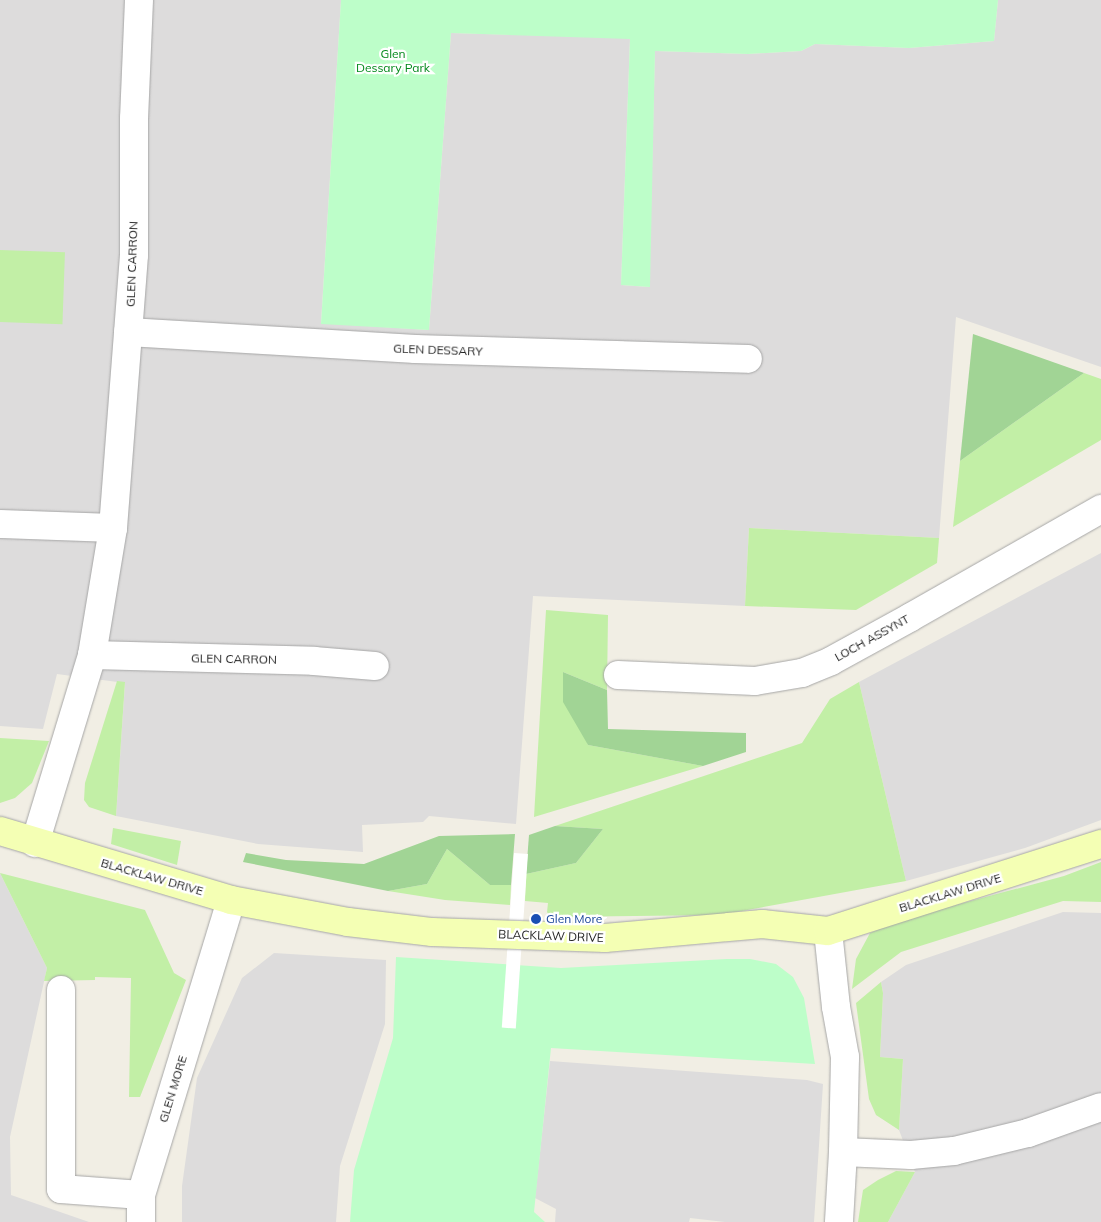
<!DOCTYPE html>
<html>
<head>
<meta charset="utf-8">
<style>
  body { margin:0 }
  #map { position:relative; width:1101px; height:1222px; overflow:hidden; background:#f1eee4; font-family:Mulish,sans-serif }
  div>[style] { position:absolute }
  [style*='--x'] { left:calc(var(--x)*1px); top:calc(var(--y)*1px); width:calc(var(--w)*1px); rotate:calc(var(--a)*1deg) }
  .residential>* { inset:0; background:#dddcdc }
  .grass>* { inset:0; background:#c2efa6; transform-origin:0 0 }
  .forest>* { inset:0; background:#a1d495 }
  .park>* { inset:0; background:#bdfec9 }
  .pier>* { inset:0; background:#fff; transform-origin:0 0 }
  .roads { filter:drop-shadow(0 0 1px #a6a6a6) drop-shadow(0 0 1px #a6a6a6) }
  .street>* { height:28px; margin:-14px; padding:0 14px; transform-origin:14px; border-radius:14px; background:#fff }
  .secondary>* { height:28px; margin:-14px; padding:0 14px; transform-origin:14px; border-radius:14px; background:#f4ffb4 }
  .dots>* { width:14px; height:14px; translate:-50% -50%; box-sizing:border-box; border:2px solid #fff; border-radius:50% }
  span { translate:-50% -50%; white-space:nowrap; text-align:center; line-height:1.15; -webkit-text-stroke:4.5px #fff; paint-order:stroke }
  .park-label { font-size:12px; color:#02881a }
  .street-label { font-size:12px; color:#1f1f1f }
  .transit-label { font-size:12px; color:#164399 }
  .left { translate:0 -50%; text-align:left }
</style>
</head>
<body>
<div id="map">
  <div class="residential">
    <i style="clip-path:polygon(0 0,341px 0,321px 323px,429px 330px,451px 33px,630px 38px,621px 285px,649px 287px,655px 51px,748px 54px,801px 51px,815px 44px,909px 48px,994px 41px,998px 0,1101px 0,1101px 367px,956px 317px,939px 538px,749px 528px,745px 606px,533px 596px,516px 824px,429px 816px,423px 822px,362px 825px,363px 852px,258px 844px,116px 816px,125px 683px,57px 674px,43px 729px,0 726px)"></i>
    <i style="clip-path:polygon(1101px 553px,1101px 820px,1025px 848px,906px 881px,859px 682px)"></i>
    <i style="clip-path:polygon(0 873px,47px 968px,10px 1137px,11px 1195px,89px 1222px,0 1222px)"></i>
    <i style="clip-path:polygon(1063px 912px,1101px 913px,1101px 1222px,888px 1222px,915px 1172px,899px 1130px,903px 1059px,880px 1057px,883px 993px,881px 982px,906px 965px)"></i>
    <i style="clip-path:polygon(274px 953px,386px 960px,385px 1024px,340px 1166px,336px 1222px,182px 1222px,182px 1186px,197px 1078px,242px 978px)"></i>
    <i style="clip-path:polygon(550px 1061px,807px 1080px,823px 1084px,814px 1222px,725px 1222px,690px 1218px,689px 1222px,555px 1222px,556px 1209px,535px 1198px)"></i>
  </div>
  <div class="grass">
    <i style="left:0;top:250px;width:65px;height:72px;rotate:2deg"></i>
    <i style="clip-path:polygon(1084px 373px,1101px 379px,1101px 440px,953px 527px,960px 461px)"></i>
    <i style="clip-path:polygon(749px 528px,939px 538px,937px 563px,856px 610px,745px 606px)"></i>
    <i style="clip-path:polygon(546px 610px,608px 615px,607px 690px,563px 672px,588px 745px,703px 766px,534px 817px)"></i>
    <i style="clip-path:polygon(117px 681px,125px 682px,116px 816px,89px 807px,84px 800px,85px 783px)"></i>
    <i style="clip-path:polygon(859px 682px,906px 881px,720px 915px,550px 917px,547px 912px,548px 903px,525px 901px,526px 874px,576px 863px,603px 829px,555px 826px,802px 743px,830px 699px)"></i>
    <i style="clip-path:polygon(0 738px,49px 741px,32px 783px,15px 798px,0 803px)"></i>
    <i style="clip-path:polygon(113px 828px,181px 841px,177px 865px,111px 844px)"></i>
    <i style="clip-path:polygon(447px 849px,490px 885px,511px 885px,510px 905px,445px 900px,388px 891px,427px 884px)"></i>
    <i style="clip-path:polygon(1101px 862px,1101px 902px,1063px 901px,901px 952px,852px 989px,856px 959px,870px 933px,900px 920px,1064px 876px)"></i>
    <i style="clip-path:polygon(0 873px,145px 910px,174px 973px,186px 980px,140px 1097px,129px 1097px,131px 978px,95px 977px,95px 980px,44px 981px,47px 968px)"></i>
    <i style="clip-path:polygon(881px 982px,883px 993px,880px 1057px,903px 1059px,899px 1130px,876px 1115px,869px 1099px,856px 1003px)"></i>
    <i style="clip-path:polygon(896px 1171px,915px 1172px,888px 1222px,858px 1222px,863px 1190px,878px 1180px)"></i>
  </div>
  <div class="forest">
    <i style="clip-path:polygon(973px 334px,1084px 373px,960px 461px)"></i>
    <i style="clip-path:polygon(563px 672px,607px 690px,608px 729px,746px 733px,746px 752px,703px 766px,588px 745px,563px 702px)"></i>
    <i style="clip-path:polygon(555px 826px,603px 829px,576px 863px,526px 874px,529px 835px)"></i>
    <i style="clip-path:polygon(515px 834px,511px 885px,490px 885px,447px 849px,427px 884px,388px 891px,243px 862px,246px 853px,286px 860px,364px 864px,439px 836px)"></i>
  </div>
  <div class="park">
    <i style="clip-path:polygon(341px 0,998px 0,994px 41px,909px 48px,815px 44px,801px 51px,748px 54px,655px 51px,650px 287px,621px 285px,630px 39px,451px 33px,429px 330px,321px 324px)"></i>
    <i style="clip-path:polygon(396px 957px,561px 968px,727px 959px,750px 959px,776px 964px,793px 977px,804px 998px,815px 1064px,551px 1048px,534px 1212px,545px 1222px,350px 1222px,354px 1170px,393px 1038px)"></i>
  </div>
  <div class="pier">
    <i style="left:514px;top:853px;width:14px;height:175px;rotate:4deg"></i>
  </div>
  <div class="roads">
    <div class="street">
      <i style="--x:128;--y:332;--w:288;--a:3.4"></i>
      <i style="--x:415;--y:349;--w:333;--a:1.7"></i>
      <i style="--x:0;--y:524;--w:113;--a:2"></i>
      <i style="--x:92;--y:655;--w:222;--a:1.5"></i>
      <i style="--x:314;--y:661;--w:61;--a:4.7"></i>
      <i style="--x:618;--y:675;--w:137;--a:2.5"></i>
      <i style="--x:755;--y:681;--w:48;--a:-9.7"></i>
      <i style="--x:802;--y:673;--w:31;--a:-22"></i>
      <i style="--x:831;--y:661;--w:91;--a:-28.8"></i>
      <i style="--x:911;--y:617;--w:219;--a:-29.6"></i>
      <i style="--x:35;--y:843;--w:196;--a:-73.1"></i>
      <i style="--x:92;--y:655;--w:129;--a:-80.6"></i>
      <i style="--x:113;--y:528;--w:274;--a:-85.6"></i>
      <i style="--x:134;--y:255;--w:136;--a:-90"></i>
      <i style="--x:134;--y:119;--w:119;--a:-87.6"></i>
      <i style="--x:828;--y:931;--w:76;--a:84"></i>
      <i style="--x:836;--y:1007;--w:51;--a:79.8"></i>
      <i style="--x:845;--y:1057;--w:95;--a:91.2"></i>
      <i style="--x:843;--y:1152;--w:70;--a:93.3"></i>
      <i style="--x:61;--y:990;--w:199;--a:90"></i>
      <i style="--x:61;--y:1189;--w:80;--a:4.3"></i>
      <i style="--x:843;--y:1152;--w:68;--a:2.5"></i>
      <i style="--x:911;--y:1155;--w:43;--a:-5.3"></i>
      <i style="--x:954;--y:1151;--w:76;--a:-13.7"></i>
      <i style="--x:1028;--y:1133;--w:77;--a:-19.6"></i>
      <i style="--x:141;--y:1222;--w:27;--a:-90"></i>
      <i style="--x:141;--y:1195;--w:308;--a:-73"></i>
    </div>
    <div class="secondary">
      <i style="--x:0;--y:831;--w:241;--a:16.6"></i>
      <i style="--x:231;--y:900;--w:119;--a:10.6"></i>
      <i style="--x:348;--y:922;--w:85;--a:6.8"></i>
      <i style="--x:432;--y:932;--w:173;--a:2"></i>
      <i style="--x:605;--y:938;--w:158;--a:-5.1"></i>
      <i style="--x:762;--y:924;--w:66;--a:6.1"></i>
      <i style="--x:828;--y:931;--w:287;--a:-17.7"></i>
    </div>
  </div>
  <div class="dots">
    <i style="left:536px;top:919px;background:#1a4fb4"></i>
  </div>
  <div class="park-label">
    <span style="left:393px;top:61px">Glen<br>Dessary Park</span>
  </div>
  <div class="street-label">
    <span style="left:132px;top:264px;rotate:-88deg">GLEN CARRON</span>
    <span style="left:438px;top:350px;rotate:2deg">GLEN DESSARY</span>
    <span style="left:872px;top:638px;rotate:-29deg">LOCH ASSYNT</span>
    <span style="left:234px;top:659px;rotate:1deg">GLEN CARRON</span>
    <span style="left:152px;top:877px;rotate:16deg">BLACKLAW DRIVE</span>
    <span style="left:950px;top:893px;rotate:-17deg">BLACKLAW DRIVE</span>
    <span style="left:551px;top:936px;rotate:2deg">BLACKLAW DRIVE</span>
    <span style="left:173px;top:1089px;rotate:-73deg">GLEN MORE</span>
  </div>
  <div class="transit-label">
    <span class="left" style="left:546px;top:919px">Glen More</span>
  </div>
</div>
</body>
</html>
